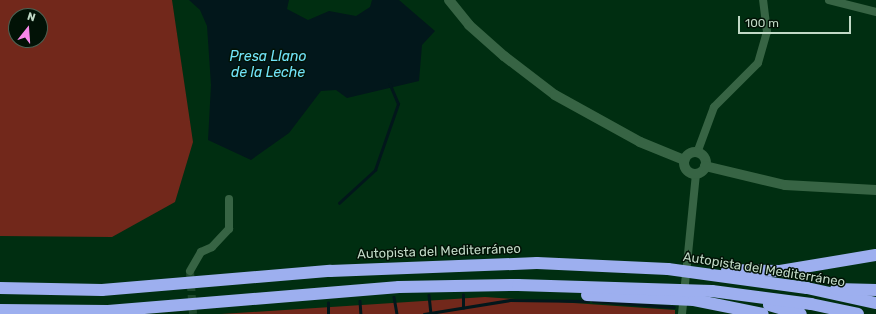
<!DOCTYPE html>
<html>
<head>
<meta charset="utf-8">
<style>
  body { margin:0 }
  #map { position:relative; width:876px; height:314px; overflow:hidden; background:#002e11; font-family:Rubik,sans-serif }
  div>[style] { position:absolute }
  [style*='--x'] { left:calc(var(--x)*1px); top:calc(var(--y)*1px); width:calc(var(--w)*1px); rotate:calc(var(--a)*1deg) }
  .green>* { inset:0; background:#72281b }
  .water>* { inset:0; background:#02171b }
  .stream>* { height:2.5px; margin:-1.25px; padding:0 1.25px; transform-origin:1.25px; border-radius:1.25px; background:#02171b }
  .street-tunnel>* { height:8px; margin-top:-4px; transform-origin:0; background:repeating-linear-gradient(90deg,#1d482c 0 8px,transparent 0 12px) }
  .street>* { height:8px; margin:-4px; padding:0 4px; transform-origin:4px; border-radius:4px; background:#376444 }
  .secondary>* { height:10px; margin:-5px; padding:0 5px; transform-origin:5px; border-radius:5px; background:#376444 }
  .secondary>.ring { margin:-5px; padding:0; box-sizing:content-box; background:none; border:10px solid #376444; border-radius:50% }
  .highway>* { height:12px; margin:-6px; padding:0 6px; transform-origin:6px; border-radius:6px; background:#9dafef }
  span { translate:-50% -50%; white-space:nowrap; text-align:center; line-height:1.15; -webkit-text-stroke:3px #021206; paint-order:stroke }
  .street-label { font-size:13px; color:#c1d9c6 }
  .water-label { font-size:14px; color:#72e4f9; font-style:italic }
  .north { position:absolute; left:8px; top:8px; width:40px; height:40px; box-sizing:border-box; background:#021206; border:1px solid #4e6253; border-radius:50%; rotate:17deg; font-size:11px; font-weight:700; line-height:16px; text-align:center; color:#c1d9c6 }
  .north::after { content:''; display:block; margin:auto; width:14px; height:18px; background:#f888ea; clip-path:polygon(50% 0,100% 100%,50% 72%,0 100%) }
  .scale { position:absolute; left:738px; top:16px; width:113px; height:18px; box-sizing:border-box; border:2px solid #c1d9c6; border-top:0; padding-left:5px; font-size:12px; line-height:14px; white-space:nowrap; color:#c1d9c6; -webkit-text-stroke:3px #021206; paint-order:stroke }
</style>
</head>
<body>
<div id="map">
  <div class="green">
    <i style="clip-path:polygon(evenodd,0 0,172px 0,193px 142px,175px 202px,112px 237px,0 236px,0 0,16px 16px,40px 16px,40px 40px,16px 40px,16px 16px)"></i>
    <i style="clip-path:polygon(485px 297px,675px 310px,675px 314px,221px 314px)"></i>
  </div>
  <div class="water">
    <i style="clip-path:polygon(189px 0,289px 0,287px 9px,308px 20px,329px 11px,356px 16px,370px 7px,372px 0,399px 0,435px 31px,422px 45px,419px 81px,347px 98px,336px 90px,321px 91px,289px 133px,251px 160px,208px 140px,211px 85px,207px 26px,200px 10px)"></i>
  </div>
  <div class="stream">
    <i style="--x:339;--y:203;--w:49;--a:-42.5"></i>
    <i style="--x:375;--y:170;--w:70;--a:-70.8"></i>
    <i style="--x:398;--y:104;--w:21;--a:-113"></i>
    <i style="--x:429;--y:295;--w:18;--a:84"></i>
    <i style="--x:394;--y:297;--w:17;--a:80"></i>
    <i style="--x:360;--y:301;--w:13;--a:86"></i>
    <i style="--x:593;--y:301;--w:81;--a:4.2"></i>
    <i style="--x:463;--y:308;--w:13;--a:-90"></i>
    <i style="--x:328;--y:314;--w:11;--a:-90"></i>
    <i style="--x:424;--y:314;--w:87;--a:-9.2"></i>
    <i style="--x:510;--y:300;--w:78;--a:0.7"></i>
  </div>
  <div class="street-tunnel">
    <i style="--x:190;--y:271;--w:43;--a:86"></i>
  </div>
  <div class="street">
    <i style="--x:829;--y:0;--w:49;--a:14.3"></i>
    <i style="--x:697;--y:153;--w:49;--a:-69.7"></i>
    <i style="--x:714;--y:107;--w:62;--a:-45"></i>
    <i style="--x:758;--y:63;--w:32;--a:-74"></i>
    <i style="--x:767;--y:32;--w:32;--a:-97"></i>
    <i style="--x:190;--y:271;--w:22;--a:-60"></i>
    <i style="--x:201;--y:252;--w:12;--a:-24"></i>
    <i style="--x:212;--y:247;--w:25;--a:-47"></i>
    <i style="--x:229;--y:229;--w:30;--a:-90"></i>
    <i style="--x:682;--y:314;--w:141;--a:-84.3"></i>
  </div>
  <div class="secondary">
    <i style="--x:449;--y:0;--w:32;--a:51"></i>
    <i style="--x:469;--y:25;--w:47;--a:41.5"></i>
    <i style="--x:504;--y:56;--w:64;--a:37.4"></i>
    <i style="--x:555;--y:95;--w:97;--a:28.9"></i>
    <i style="--x:640;--y:142;--w:48;--a:22.2"></i>
    <i class="ring" style="left:684px;top:152px;width:12px;height:12px"></i>
    <i style="--x:705;--y:166;--w:82;--a:13.4"></i>
    <i style="--x:785;--y:185;--w:91;--a:3.1"></i>
  </div>
  <div class="highway">
    <i style="--x:727;--y:270;--w:53;--a:1.1"></i>
    <i style="--x:780;--y:271;--w:97;--a:-9.5"></i>
    <i style="--x:0;--y:288;--w:102;--a:1.1"></i>
    <i style="--x:102;--y:290;--w:229;--a:-4.8"></i>
    <i style="--x:330;--y:271;--w:207;--a:-2.2"></i>
    <i style="--x:537;--y:263;--w:131;--a:2.6"></i>
    <i style="--x:668;--y:269;--w:140;--a:7.8"></i>
    <i style="--x:807;--y:288;--w:71;--a:12.3"></i>
    <i style="--x:836;--y:289;--w:40;--a:1.4"></i>
    <i style="--x:587;--y:295;--w:107;--a:2.7"></i>
    <i style="--x:694;--y:300;--w:70;--a:11.5"></i>
    <i style="--x:769;--y:305;--w:33;--a:16"></i>
    <i style="--x:0;--y:310;--w:108;--a:0.5"></i>
    <i style="--x:108;--y:311;--w:292;--a:-4.7"></i>
    <i style="--x:399;--y:287;--w:119;--a:-1"></i>
    <i style="--x:518;--y:285;--w:194;--a:1.8"></i>
    <i style="--x:712;--y:291;--w:100;--a:7.5"></i>
    <i style="--x:811;--y:304;--w:48;--a:12"></i>
  </div>
  <div class="street-label">
    <span style="left:439px;top:252px;rotate:-2deg">Autopista del Mediterráneo</span>
    <span style="left:764px;top:270px;rotate:9deg">Autopista del Mediterráneo</span>
  </div>
  <div class="water-label">
    <span style="left:268px;top:65px">Presa Llano<br>de la Leche</span>
  </div>
  <div class="north">N</div>
  <div class="scale">100 m</div>
</div>
</body>
</html>
